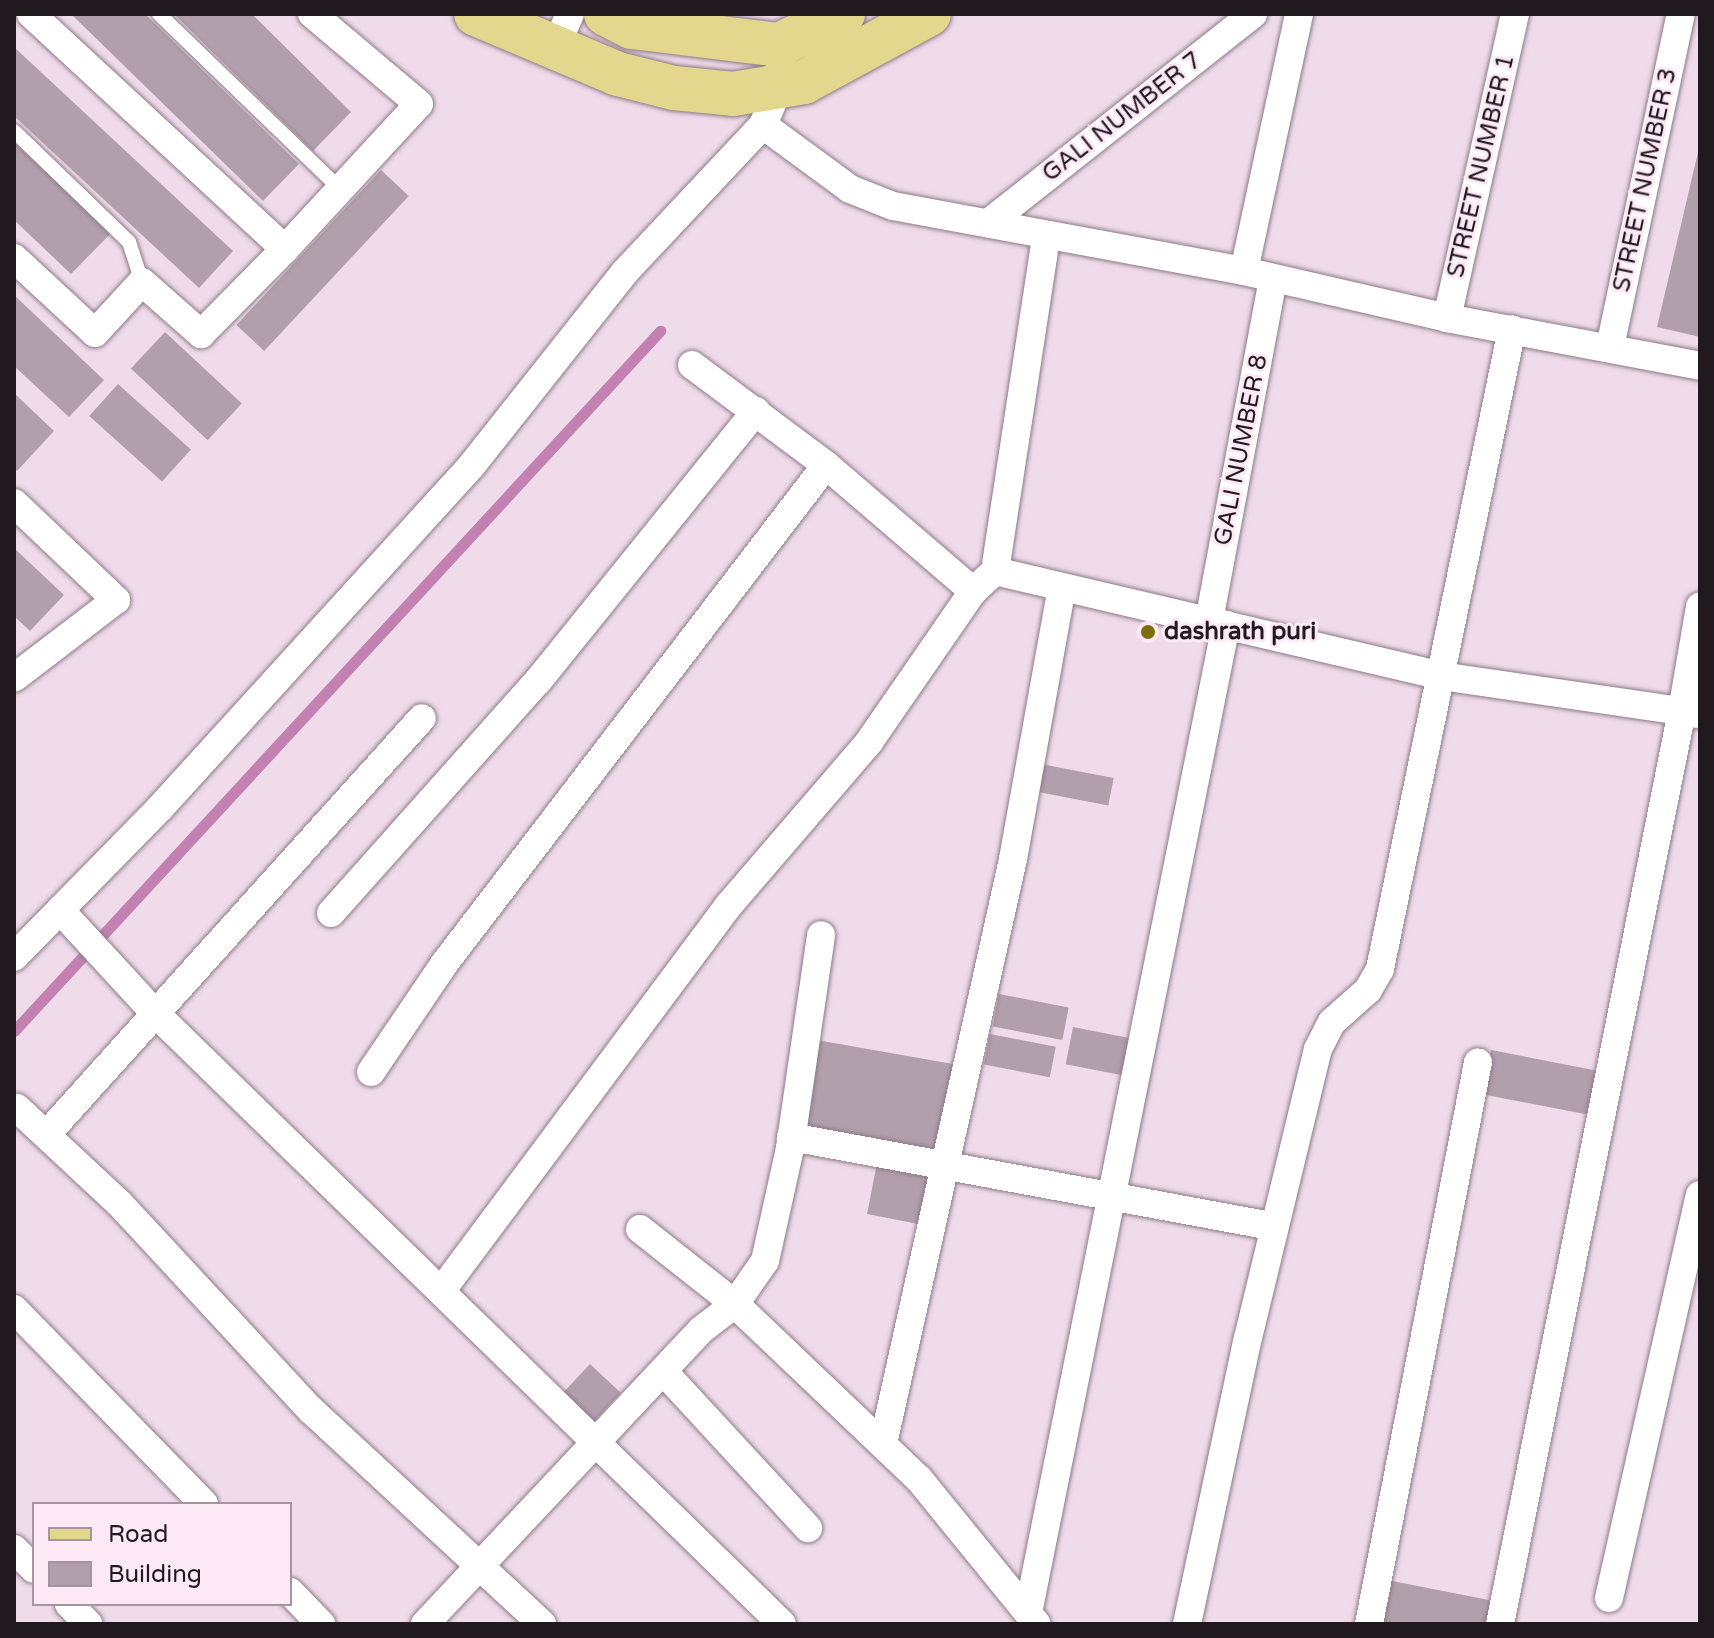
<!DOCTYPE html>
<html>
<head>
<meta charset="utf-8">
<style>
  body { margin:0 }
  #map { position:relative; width:1714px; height:1638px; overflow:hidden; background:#efdbe9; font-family:"Varela Round",sans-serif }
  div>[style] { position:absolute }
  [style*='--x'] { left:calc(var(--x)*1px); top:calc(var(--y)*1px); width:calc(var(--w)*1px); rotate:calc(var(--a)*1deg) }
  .stream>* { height:11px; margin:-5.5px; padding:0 5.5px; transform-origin:5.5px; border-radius:5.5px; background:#c281b1 }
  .building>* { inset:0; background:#b29fac; transform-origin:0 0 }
  .roads { filter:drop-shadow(0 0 2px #8d7a87) drop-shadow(0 0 2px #8d7a87) }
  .lane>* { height:14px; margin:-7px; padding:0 7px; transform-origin:7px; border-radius:7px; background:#fff }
  .street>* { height:28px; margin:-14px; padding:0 14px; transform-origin:14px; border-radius:14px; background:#fff }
  .primary>* { height:44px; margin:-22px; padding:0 22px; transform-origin:22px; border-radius:22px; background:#e3d78e }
  .dots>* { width:22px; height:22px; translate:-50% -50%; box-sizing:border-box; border:4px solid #fde8f6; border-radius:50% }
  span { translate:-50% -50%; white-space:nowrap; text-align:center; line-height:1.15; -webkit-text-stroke:6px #fde8f6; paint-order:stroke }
  .street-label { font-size:24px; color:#20191e }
  .poi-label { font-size:24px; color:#20191e; font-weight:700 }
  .left { translate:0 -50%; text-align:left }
  .frame { position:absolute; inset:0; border:16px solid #20191e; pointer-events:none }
  .legend { position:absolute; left:32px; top:1502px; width:260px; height:104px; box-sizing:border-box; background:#fde8f6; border:2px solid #a595a0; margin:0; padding:10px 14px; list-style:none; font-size:24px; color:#20191e }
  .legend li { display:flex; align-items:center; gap:16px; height:40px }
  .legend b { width:40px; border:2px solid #a595a0 }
</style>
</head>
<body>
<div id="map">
  <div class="stream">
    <i style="--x:14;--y:1031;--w:953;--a:-47.3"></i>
  </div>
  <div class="building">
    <i style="clip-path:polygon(71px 14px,145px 14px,299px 164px,263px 201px)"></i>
    <i style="clip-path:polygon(174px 14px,252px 14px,351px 112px,313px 151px)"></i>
    <i style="clip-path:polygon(14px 47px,233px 251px,199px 288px,14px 116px)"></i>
    <i style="clip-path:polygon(14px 142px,111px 233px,71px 274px,14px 220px)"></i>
    <i style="clip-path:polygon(1699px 148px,1700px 148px,1700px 337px,1657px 327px)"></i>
    <i style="left:381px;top:170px;width:38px;height:212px;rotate:43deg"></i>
    <i style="clip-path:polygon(14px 295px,104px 380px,69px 417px,14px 366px)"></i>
    <i style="left:165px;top:332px;width:105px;height:50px;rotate:43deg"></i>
    <i style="left:118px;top:384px;width:98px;height:43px;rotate:42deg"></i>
    <i style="clip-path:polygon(14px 393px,54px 431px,17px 471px,14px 468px)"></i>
    <i style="clip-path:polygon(14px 548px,64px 595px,30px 631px,14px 616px)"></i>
    <i style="left:1041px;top:764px;width:74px;height:28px;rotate:11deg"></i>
    <i style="left:999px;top:994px;width:71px;height:33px;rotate:11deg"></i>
    <i style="left:1073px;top:1027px;width:65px;height:38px;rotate:11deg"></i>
    <i style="left:990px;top:1034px;width:67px;height:31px;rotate:11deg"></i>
    <i style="left:811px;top:1039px;width:144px;height:92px;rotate:10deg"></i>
    <i style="left:1491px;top:1050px;width:107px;height:45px;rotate:11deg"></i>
    <i style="left:877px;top:1163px;width:60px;height:52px;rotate:11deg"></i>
    <i style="left:590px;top:1364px;width:42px;height:47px;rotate:43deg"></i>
    <i style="clip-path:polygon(1387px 1580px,1494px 1601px,1489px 1624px,1378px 1624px)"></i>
  </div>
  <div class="roads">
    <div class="lane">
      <i style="--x:159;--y:14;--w:252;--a:44"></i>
      <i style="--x:14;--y:131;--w:160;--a:44"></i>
      <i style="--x:129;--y:242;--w:42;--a:72"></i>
    </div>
    <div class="street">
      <i style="--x:31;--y:14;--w:346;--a:42.8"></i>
      <i style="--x:285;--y:249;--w:197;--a:-47.3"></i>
      <i style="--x:419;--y:104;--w:140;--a:-139.9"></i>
      <i style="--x:554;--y:50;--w:39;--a:-66"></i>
      <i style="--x:763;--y:125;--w:108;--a:36.3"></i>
      <i style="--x:850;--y:189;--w:46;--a:21.6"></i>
      <i style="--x:893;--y:206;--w:357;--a:10.5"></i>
      <i style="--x:1244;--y:271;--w:208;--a:13"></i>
      <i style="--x:1447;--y:318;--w:258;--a:10.7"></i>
      <i style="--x:991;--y:221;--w:334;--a:-38.3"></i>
      <i style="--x:14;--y:258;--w:110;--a:42.8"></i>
      <i style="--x:95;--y:333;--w:69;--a:-47.3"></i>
      <i style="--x:142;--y:282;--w:79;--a:41.4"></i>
      <i style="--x:201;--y:334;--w:120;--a:-45.3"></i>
      <i style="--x:1244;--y:271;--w:263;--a:-77.9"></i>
      <i style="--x:1447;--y:318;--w:312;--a:-77.4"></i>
      <i style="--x:1610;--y:347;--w:340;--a:-78"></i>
      <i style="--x:692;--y:365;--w:167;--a:36.7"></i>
      <i style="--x:826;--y:465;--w:194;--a:40.6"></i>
      <i style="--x:14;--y:503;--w:141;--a:43.6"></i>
      <i style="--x:116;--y:600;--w:128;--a:142.6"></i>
      <i style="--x:995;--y:571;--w:339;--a:-81.3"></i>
      <i style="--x:1209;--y:621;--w:348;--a:-79.4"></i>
      <i style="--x:60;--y:910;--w:137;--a:47.4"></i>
      <i style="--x:153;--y:1011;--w:878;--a:44.26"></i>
      <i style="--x:331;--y:913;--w:311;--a:-48.3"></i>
      <i style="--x:538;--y:681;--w:347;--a:-51.1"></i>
      <i style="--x:14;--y:957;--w:209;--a:-45.6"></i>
      <i style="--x:160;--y:808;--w:464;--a:-47.7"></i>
      <i style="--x:472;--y:465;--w:245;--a:-51.6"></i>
      <i style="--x:624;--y:273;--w:203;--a:-46.8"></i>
      <i style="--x:763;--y:125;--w:39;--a:-67"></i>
      <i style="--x:778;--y:89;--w:16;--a:-90"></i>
      <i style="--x:371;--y:1072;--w:130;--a:-55.9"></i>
      <i style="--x:444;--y:964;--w:628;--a:-52.56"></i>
      <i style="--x:17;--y:1108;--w:141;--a:43"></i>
      <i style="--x:120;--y:1204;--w:281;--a:47.2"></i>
      <i style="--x:311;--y:1410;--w:315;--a:42.8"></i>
      <i style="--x:46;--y:1135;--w:561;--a:-47.96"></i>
      <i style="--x:791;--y:1137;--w:492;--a:10.5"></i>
      <i style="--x:640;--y:1229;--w:121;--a:38.3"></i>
      <i style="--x:735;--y:1304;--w:254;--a:43.6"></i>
      <i style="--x:919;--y:1479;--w:186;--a:50.9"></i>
      <i style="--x:442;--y:1290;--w:480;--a:-53.3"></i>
      <i style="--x:729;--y:905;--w:215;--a:-49.3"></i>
      <i style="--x:869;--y:742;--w:183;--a:-55.4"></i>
      <i style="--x:973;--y:591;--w:30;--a:-42"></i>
      <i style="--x:995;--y:571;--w:458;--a:13.2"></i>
      <i style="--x:1441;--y:676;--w:244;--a:8.3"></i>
      <i style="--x:1682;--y:711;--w:106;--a:-80.2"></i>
      <i style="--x:14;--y:1309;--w:272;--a:45.7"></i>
      <i style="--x:663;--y:1371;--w:214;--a:47.3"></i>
      <i style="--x:883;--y:1444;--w:599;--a:-77.47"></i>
      <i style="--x:1013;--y:859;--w:276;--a:-79.8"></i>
      <i style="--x:14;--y:1549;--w:28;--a:45"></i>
      <i style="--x:290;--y:1592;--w:45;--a:45.9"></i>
      <i style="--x:1609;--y:1598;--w:413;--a:-77.3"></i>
      <i style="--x:69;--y:1604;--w:28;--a:46"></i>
      <i style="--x:1028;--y:1613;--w:1008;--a:-78.67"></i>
      <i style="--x:425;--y:1624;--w:403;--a:-46.8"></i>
      <i style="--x:701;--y:1330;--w:43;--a:-37.4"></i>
      <i style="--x:735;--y:1304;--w:52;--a:-55.1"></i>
      <i style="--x:765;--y:1261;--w:116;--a:-77.5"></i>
      <i style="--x:790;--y:1148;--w:215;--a:-81.7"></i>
      <i style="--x:1187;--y:1624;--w:292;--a:-78"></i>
      <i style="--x:1248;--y:1338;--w:297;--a:-76.4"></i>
      <i style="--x:1318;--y:1049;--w:30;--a:-63"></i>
      <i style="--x:1332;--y:1022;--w:48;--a:-41.6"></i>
      <i style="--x:1368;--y:990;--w:24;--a:-60"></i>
      <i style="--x:1380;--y:969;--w:653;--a:-78.35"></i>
      <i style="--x:1369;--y:1624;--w:572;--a:-79.02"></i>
      <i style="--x:1500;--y:1624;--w:931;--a:-78.73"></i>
      <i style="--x:1682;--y:711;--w:16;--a:11"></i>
    </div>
    <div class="primary">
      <i style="--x:476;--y:14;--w:154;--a:22.9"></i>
      <i style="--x:618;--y:74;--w:58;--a:14"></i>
      <i style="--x:674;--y:88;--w:59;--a:5.8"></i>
      <i style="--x:733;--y:94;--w:72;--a:-9.6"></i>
      <i style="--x:804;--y:82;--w:142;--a:-28.5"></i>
      <i style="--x:606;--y:14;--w:29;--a:27"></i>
      <i style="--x:632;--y:27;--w:148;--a:7"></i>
      <i style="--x:779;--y:45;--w:71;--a:-25.8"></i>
    </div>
  </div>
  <div class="dots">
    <i style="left:1148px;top:632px;background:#7c6e0c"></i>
  </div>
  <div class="street-label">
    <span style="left:1122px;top:117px;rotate:-38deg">GALI NUMBER 7</span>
    <span style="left:1481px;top:166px;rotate:-77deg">STREET NUMBER 1</span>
    <span style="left:1645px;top:180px;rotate:-78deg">STREET NUMBER 3</span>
    <span style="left:1241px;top:450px;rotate:-79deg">GALI NUMBER 8</span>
  </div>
  <div class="poi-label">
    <span class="left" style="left:1164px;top:632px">dashrath puri</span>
  </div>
  <div class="frame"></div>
  <ul class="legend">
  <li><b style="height:10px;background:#e3d78e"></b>Road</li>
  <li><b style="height:22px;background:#b29fac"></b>Building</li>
  </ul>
</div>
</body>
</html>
